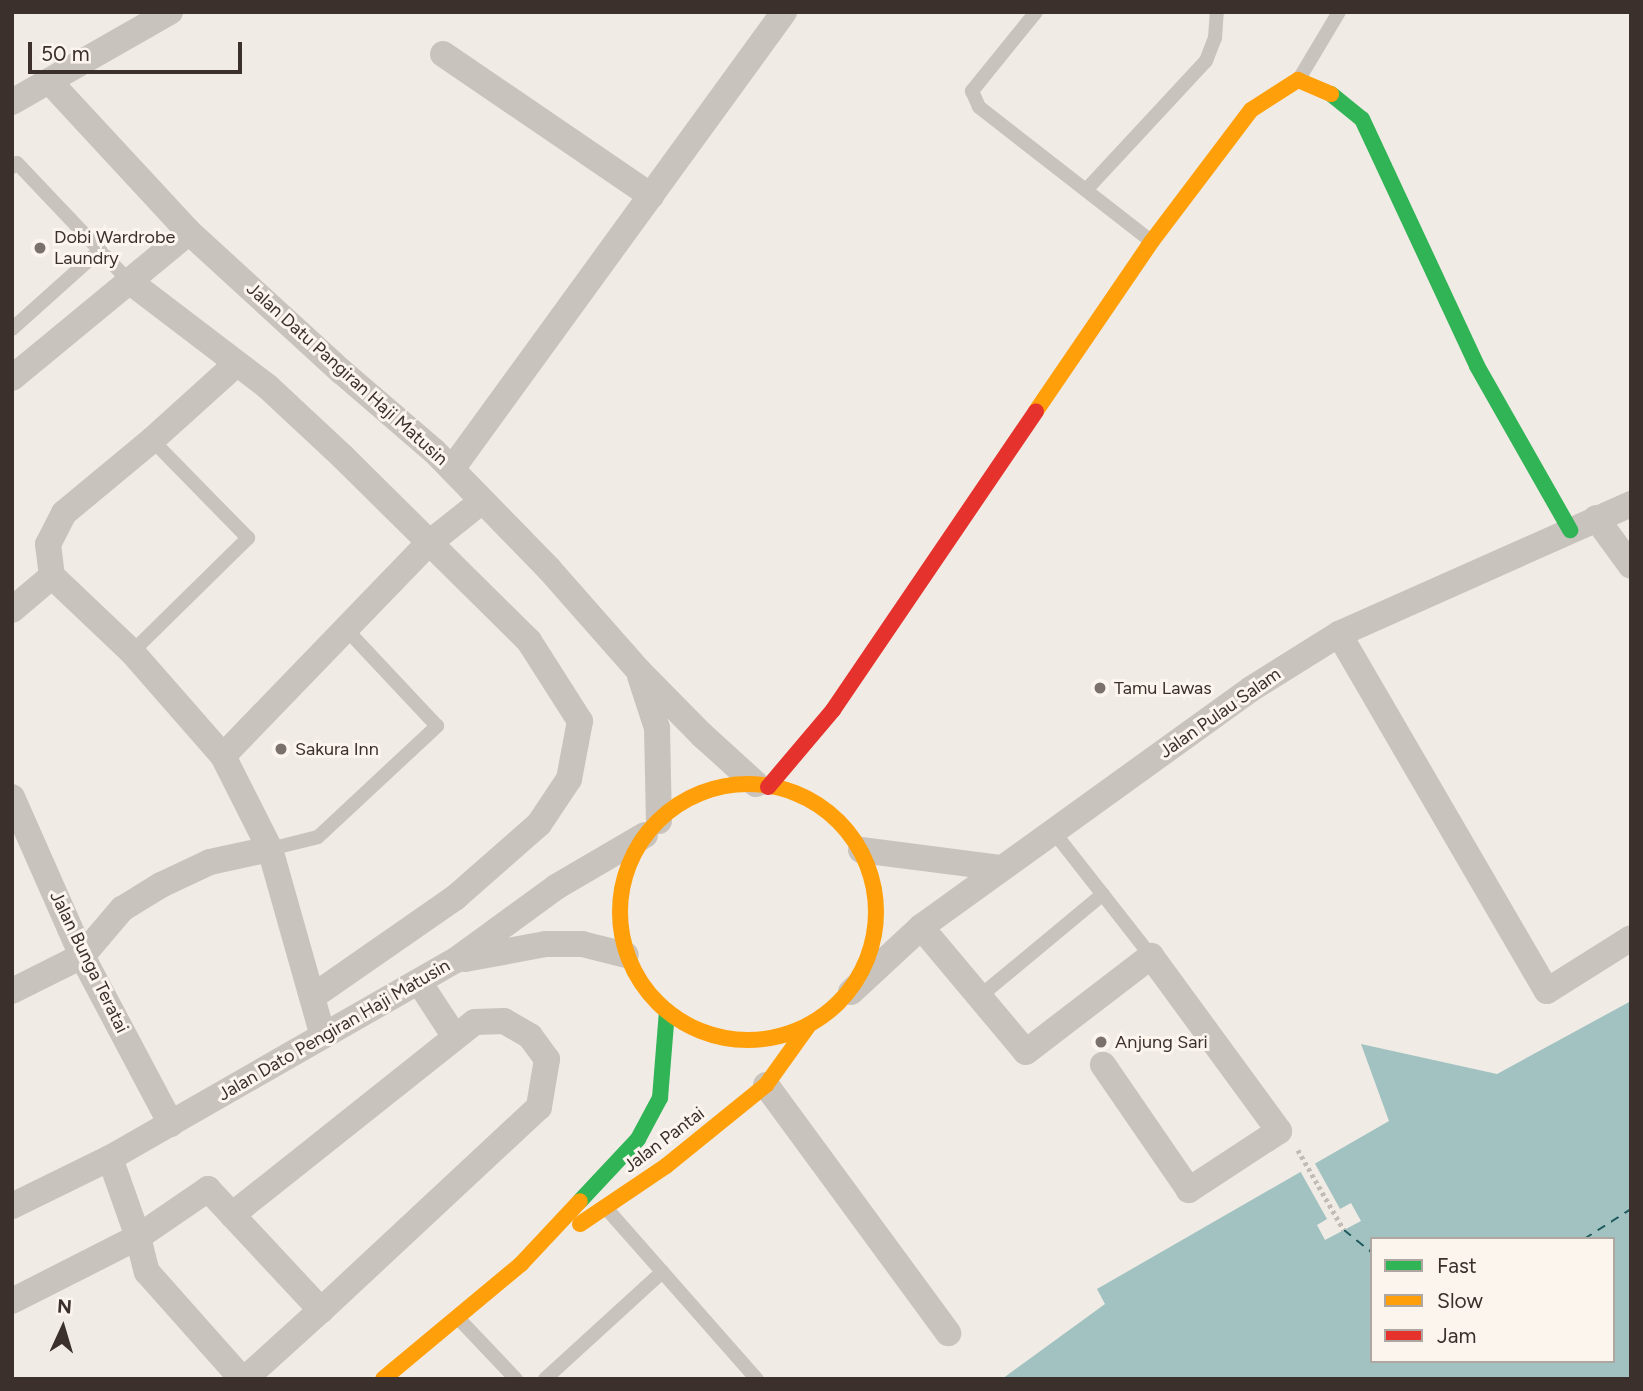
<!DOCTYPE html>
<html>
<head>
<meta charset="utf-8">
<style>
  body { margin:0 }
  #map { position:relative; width:1643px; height:1391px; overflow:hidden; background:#f0ebe5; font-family:Figtree,sans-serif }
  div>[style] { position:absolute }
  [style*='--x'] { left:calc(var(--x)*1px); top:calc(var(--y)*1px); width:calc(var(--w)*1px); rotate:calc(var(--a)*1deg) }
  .water>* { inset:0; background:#a1c2c1 }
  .pier>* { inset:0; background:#f0ebe5 }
  .ferry>* { height:2px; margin-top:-1px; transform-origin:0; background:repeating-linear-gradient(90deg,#1f5a5e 0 9px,transparent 0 16px) }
  .path>* { height:4.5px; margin-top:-2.25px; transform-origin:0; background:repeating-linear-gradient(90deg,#c2bbb6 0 3.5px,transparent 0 7px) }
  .lane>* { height:14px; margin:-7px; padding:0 7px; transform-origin:7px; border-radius:7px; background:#c9c3be }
  .street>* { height:26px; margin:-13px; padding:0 13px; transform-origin:13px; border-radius:13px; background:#c9c3be }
  .fast>* { height:16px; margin:-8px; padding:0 8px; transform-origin:8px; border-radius:8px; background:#30b455 }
  .slow>* { height:16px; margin:-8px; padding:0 8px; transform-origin:8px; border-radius:8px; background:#ff9f0a }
  .slow>.ring { margin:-8px; padding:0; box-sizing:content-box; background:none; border:16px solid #ff9f0a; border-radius:50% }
  .jam>* { height:16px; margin:-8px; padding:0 8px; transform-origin:8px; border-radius:8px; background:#e5322d }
  .dots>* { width:19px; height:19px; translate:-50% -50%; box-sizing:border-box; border:4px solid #fbf5ee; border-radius:50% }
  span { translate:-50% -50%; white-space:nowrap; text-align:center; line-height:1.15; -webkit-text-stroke:6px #fbf5ee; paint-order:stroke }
  .poi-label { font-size:18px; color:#3b302b }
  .left { translate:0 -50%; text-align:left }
  .street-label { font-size:18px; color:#3b302b }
  .frame { position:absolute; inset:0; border:14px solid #3b302b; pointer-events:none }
  .legend { position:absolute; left:1370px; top:1237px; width:245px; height:126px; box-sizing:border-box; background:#fbf5ee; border:2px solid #aea6a0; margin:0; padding:9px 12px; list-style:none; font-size:21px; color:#3b302b }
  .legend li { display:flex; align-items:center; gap:14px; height:35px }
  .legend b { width:35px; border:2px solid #aea6a0 }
  .north { position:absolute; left:28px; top:1293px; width:70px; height:70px; -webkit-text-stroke:5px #fbf5ee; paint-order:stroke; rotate:4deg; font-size:19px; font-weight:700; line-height:28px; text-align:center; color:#3b302b }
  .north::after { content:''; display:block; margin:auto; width:24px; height:32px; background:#3b302b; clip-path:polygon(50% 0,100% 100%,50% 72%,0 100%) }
  .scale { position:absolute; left:28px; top:42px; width:214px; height:32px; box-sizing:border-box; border:4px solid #3b302b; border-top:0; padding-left:9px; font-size:21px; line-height:24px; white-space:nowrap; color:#3b302b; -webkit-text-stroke:5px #fbf5ee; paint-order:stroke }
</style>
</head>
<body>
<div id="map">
  <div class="water">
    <i style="clip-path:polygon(evenodd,1631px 1001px,1631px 1379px,1002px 1379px,1105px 1304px,1097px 1289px,1389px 1121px,1361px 1044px,1497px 1074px,1631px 1001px,1372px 1239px,1613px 1239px,1613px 1361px,1372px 1361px,1372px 1239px)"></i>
  </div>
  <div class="pier">
    <i style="clip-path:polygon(1313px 1160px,1340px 1209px,1351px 1203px,1361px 1221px,1325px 1240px,1317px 1225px,1327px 1219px,1299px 1169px)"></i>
  </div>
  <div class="ferry">
    <i style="--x:1344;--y:1230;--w:36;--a:39"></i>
    <i style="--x:1584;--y:1239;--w:56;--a:-32.6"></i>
  </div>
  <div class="path">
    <i style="--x:1298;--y:1150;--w:92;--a:60.1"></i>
  </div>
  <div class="lane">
    <i style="--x:1036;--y:12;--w:102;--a:129"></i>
    <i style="--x:972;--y:91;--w:17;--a:66"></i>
    <i style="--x:979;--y:107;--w:218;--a:37.9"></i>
    <i style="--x:1299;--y:79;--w:78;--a:-59.2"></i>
    <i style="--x:12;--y:167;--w:6;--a:-39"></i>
    <i style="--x:17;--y:163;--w:163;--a:46.5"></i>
    <i style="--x:1086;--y:190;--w:176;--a:-47.1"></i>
    <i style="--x:1206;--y:61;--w:25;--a:-69"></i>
    <i style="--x:1215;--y:38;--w:26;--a:-86"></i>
    <i style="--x:12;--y:329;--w:118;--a:-41.9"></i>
    <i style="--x:132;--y:652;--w:163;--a:-44.5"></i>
    <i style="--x:248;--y:538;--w:137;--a:-134.4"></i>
    <i style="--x:1053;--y:831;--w:159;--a:51.9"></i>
    <i style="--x:270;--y:849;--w:49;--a:-14"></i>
    <i style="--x:318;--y:837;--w:163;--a:-43"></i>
    <i style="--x:437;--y:726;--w:133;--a:-133.2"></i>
    <i style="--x:979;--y:997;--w:161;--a:-39.7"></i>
    <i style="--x:606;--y:1208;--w:228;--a:48.6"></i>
    <i style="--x:459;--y:1319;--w:83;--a:46.5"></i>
    <i style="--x:545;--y:1379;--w:159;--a:-42.4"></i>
  </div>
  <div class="street">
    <i style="--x:443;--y:54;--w:252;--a:34.3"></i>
    <i style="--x:50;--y:82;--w:205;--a:47.2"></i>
    <i style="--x:189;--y:232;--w:207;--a:42.5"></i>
    <i style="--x:342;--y:372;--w:121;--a:40.7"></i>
    <i style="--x:434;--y:451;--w:165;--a:45.7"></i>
    <i style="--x:549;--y:569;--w:136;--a:48.6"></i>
    <i style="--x:639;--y:671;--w:90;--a:45.5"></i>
    <i style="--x:702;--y:735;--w:73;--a:42.2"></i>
    <i style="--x:12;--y:102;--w:182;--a:-29.7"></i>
    <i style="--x:129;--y:281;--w:175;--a:37.3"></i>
    <i style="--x:268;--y:387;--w:103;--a:43"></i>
    <i style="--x:343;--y:457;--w:262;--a:44.7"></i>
    <i style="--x:529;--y:641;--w:95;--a:57.5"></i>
    <i style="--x:580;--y:721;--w:59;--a:100.7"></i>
    <i style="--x:569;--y:779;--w:54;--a:123.7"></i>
    <i style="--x:539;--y:824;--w:111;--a:138.7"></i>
    <i style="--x:456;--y:897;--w:175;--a:145.2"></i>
    <i style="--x:235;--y:365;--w:112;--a:137.9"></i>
    <i style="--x:152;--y:440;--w:114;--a:140.3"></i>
    <i style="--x:64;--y:513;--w:35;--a:117"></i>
    <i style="--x:48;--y:544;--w:32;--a:83"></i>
    <i style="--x:52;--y:576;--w:110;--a:43.5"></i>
    <i style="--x:132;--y:652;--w:138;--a:48.8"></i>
    <i style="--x:223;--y:756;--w:104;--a:63.2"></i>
    <i style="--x:270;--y:849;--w:194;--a:74.2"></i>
    <i style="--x:12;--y:378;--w:229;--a:-39.5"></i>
    <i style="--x:452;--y:469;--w:565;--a:-54"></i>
    <i style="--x:1596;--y:518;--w:59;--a:53.9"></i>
    <i style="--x:12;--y:610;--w:52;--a:-40.4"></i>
    <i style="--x:1339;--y:634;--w:413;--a:59.8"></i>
    <i style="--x:1547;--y:991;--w:99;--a:-32.2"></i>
    <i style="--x:640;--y:676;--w:55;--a:71.9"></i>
    <i style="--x:657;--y:728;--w:93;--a:88.8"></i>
    <i style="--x:223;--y:756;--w:295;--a:-46"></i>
    <i style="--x:428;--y:544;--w:69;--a:-38.5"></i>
    <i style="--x:12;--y:797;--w:174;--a:66.2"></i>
    <i style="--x:82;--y:956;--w:190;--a:62.1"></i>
    <i style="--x:861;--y:850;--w:142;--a:7.3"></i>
    <i style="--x:921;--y:927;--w:163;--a:50"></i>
    <i style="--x:1026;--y:1052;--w:158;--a:-37.5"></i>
    <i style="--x:1151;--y:956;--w:217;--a:53.8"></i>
    <i style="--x:1279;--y:1131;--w:108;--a:146.8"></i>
    <i style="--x:1189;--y:1190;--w:152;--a:-124.5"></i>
    <i style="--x:465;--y:959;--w:82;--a:-10.5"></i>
    <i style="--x:546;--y:944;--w:36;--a:0"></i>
    <i style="--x:582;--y:944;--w:45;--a:14"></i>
    <i style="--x:419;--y:982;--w:66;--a:56.8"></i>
    <i style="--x:12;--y:991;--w:78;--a:-26.6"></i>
    <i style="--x:82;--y:956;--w:62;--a:-49.6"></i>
    <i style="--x:122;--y:909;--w:46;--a:-31.6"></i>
    <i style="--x:161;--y:885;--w:54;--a:-25.1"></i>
    <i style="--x:210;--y:862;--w:61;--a:-12.2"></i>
    <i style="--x:851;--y:992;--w:96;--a:-42.9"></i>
    <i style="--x:921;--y:927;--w:407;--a:-35.8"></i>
    <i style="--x:1251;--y:689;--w:104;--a:-32"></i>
    <i style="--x:1339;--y:634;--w:320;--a:-24"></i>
    <i style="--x:766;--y:1085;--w:308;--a:53.7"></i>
    <i style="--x:110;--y:1158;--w:84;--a:70.5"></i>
    <i style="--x:138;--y:1237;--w:36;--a:76"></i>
    <i style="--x:147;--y:1272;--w:143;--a:48.4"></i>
    <i style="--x:12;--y:1206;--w:109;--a:-26.1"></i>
    <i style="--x:110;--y:1158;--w:399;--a:-29.8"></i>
    <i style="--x:456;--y:960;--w:124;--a:-36.1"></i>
    <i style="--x:556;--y:887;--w:103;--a:-30.3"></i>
    <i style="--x:232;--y:1215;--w:310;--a:-38.5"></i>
    <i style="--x:475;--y:1022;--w:29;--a:-2"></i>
    <i style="--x:504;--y:1021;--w:30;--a:30"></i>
    <i style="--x:530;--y:1036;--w:29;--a:54"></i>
    <i style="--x:547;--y:1059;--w:49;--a:99.5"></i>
    <i style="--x:539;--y:1107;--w:298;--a:137"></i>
    <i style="--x:12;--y:1301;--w:141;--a:-26.9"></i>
    <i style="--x:138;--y:1237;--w:85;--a:-34.4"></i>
    <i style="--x:208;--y:1189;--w:166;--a:47"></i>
    <i style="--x:321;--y:1310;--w:103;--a:137.8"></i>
  </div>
  <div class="fast">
    <i style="--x:1331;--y:94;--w:40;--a:39"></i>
    <i style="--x:1362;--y:119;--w:272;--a:65"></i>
    <i style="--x:1477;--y:366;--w:189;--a:60.4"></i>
    <i style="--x:580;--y:1201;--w:85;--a:-46.9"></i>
    <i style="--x:638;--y:1139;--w:47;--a:-61.8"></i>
    <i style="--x:660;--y:1098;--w:87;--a:-85.4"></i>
  </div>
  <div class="slow">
    <i style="--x:1036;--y:411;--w:206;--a:-55.7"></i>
    <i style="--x:1152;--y:241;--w:164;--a:-52.9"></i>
    <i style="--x:1251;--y:110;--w:56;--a:-32.6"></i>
    <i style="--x:1298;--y:80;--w:36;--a:23"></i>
    <i class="ring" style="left:620px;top:784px;width:240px;height:240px"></i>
    <i style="--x:580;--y:1224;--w:104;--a:-34"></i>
    <i style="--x:666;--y:1166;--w:129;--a:-39"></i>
    <i style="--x:766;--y:1085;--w:74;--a:-54.4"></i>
    <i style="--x:383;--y:1379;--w:180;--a:-39.8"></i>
    <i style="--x:521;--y:1264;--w:86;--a:-46.9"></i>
  </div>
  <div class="jam">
    <i style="--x:768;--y:787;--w:101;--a:-49.8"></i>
    <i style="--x:833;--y:710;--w:361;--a:-55.8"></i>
  </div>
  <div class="dots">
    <i style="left:40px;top:248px;background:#7a716c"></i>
    <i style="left:1100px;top:688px;background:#7a716c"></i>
    <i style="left:281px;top:749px;background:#7a716c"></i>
    <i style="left:1101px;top:1042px;background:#7a716c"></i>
  </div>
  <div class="poi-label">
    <span class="left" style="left:54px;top:248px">Dobi Wardrobe<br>Laundry</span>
    <span class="left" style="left:1114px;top:688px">Tamu Lawas</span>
    <span class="left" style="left:295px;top:749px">Sakura Inn</span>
    <span class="left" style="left:1115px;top:1042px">Anjung Sari</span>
  </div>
  <div class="street-label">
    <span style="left:347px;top:374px;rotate:42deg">Jalan Datu Pangiran Haji Matusin</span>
    <span style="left:1220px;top:713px;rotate:-35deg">Jalan Pulau Salam</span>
    <span style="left:89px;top:962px;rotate:64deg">Jalan Bunga Teratai</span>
    <span style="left:334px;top:1030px;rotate:-30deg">Jalan Dato Pengiran Haji Matusin</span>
    <span style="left:664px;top:1140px;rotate:-37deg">Jalan Pantai</span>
  </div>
  <div class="frame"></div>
  <ul class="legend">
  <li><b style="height:9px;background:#30b455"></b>Fast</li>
  <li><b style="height:9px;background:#ff9f0a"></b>Slow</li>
  <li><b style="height:9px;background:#e5322d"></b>Jam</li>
  </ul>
  <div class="north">N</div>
  <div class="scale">50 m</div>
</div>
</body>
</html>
